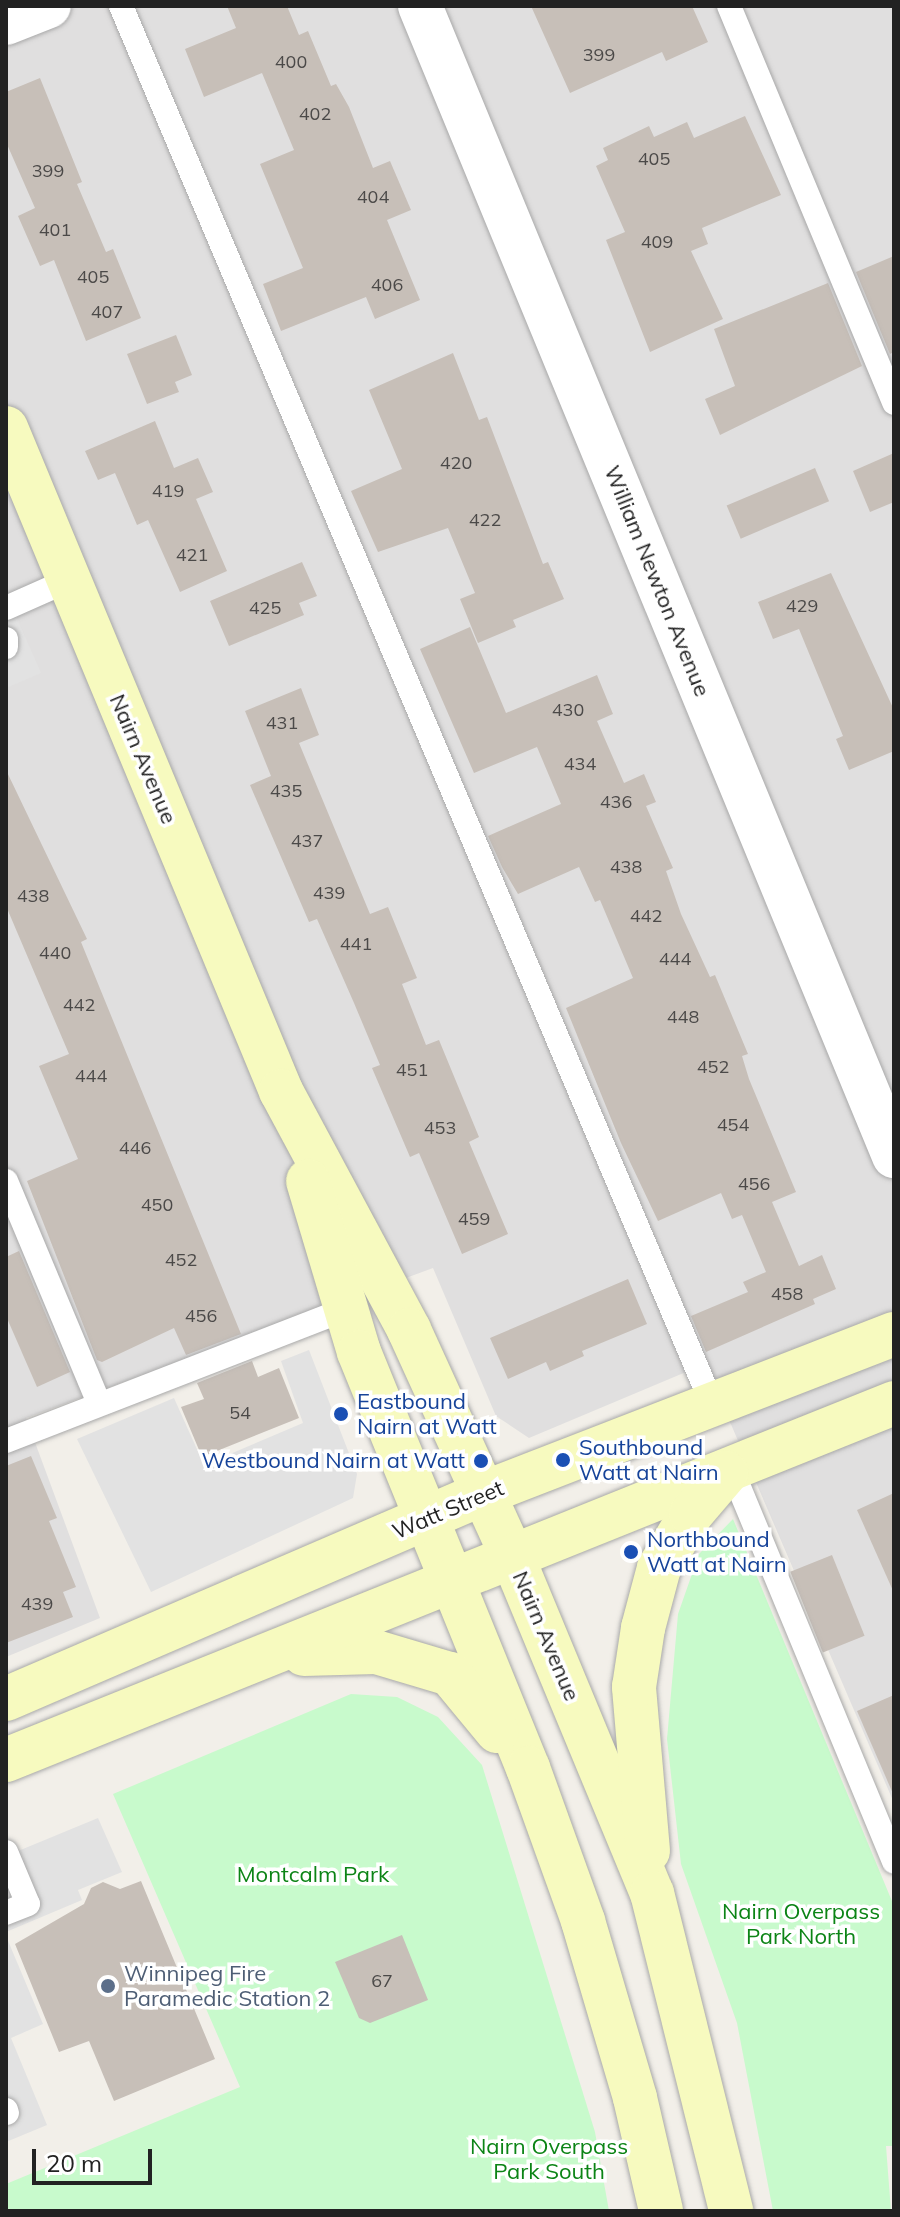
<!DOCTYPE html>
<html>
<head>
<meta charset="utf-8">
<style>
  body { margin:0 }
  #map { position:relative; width:900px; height:2217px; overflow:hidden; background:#f2efe9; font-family:Mulish,sans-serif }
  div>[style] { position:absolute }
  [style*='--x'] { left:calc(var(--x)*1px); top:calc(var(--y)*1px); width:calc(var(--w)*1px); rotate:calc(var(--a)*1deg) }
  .residential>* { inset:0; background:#e0dfdf }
  .park>* { inset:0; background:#c8facc }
  .parking>* { inset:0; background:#e2e2e2 }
  .building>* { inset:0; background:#c7bfb8; transform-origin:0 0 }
  .roads { filter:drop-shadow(0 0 2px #a9a9a9) drop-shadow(0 0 2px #a9a9a9) }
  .service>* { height:24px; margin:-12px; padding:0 12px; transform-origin:12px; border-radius:12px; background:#fff }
  .minor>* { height:44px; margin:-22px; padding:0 22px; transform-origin:22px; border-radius:22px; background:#fff }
  .secondary>* { height:44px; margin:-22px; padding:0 22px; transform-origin:22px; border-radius:22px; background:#f7fabf }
  .dots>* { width:22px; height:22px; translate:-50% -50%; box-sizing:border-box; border:4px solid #fff; border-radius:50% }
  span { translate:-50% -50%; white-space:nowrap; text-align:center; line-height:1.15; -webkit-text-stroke:7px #fff; paint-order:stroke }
  .number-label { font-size:18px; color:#4b4948 }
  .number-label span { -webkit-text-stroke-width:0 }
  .street-label { font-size:22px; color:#222 }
  .transit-label { font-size:22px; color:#164399 }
  .left { translate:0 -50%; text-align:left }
  .right { translate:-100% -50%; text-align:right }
  .park-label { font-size:22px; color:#0c8416 }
  .service-label { font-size:22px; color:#4e5e75 }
  .frame { position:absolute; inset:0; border:8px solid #222; pointer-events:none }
  .scale { position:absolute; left:32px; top:2149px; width:120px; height:36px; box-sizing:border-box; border:4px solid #222; border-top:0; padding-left:10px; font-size:24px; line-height:28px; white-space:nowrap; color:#222; -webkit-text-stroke:6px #fff; paint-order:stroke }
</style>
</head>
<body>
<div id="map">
  <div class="residential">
    <i style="clip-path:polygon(6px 6px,894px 6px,894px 1803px,705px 1364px,529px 1438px,496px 1416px,433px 1268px,26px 1418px,100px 1618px,6px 1657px)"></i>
  </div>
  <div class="park">
    <i style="clip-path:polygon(733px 1519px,894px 1906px,894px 2146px,886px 2146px,891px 2211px,773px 2211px,737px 2023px,681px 1864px,667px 1739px,678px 1614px,699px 1554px)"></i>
    <i style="clip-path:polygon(351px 1694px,397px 1697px,438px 1717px,482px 1765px,595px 2132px,609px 2211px,6px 2211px,6px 2184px,240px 2087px,113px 1794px)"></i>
  </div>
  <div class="parking">
    <i style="clip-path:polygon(6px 594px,41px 673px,6px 688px)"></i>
    <i style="clip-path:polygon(309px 1350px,357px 1474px,353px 1498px,151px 1592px,77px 1439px,174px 1398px,204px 1465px,303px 1423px,281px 1361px)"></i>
    <i style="clip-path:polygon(98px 1818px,122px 1872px,78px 1890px,82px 1900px,6px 1932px,6px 1856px)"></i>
    <i style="clip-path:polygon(6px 1936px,43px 2024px,11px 2038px,47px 2125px,6px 2142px)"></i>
  </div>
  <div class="building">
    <i style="clip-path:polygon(227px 6px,287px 6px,299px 35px,308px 31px,331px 86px,336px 84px,349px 107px,373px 168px,390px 161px,411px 210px,387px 220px,420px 300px,375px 319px,366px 297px,281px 331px,263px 284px,303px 268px,260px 164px,294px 150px,262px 73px,204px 97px,185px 49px,236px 28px)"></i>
    <i style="clip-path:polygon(531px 6px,692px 6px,708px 42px,666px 61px,662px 52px,570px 93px)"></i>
    <i style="clip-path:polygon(40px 78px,82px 182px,77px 184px,106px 252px,113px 249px,141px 318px,86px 341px,54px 260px,40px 266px,18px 216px,35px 208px,6px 142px,6px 92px)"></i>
    <i style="clip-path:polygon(745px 116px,781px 195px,702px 228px,708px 244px,691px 251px,723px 319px,650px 352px,606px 240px,625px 232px,596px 166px,608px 160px,603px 148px,649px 126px,654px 137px,687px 122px,694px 138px)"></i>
    <i style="clip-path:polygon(894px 256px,894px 352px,890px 354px,856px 272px)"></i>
    <i style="clip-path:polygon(828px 283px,862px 366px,720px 435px,705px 399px,735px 386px,714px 329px)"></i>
    <i style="clip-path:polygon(176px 335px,192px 375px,175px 382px,179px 392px,147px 404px,127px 354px)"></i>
    <i style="clip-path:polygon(453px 353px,479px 420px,487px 417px,543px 564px,548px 562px,564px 599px,513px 620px,516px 627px,478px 643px,460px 599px,475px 593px,448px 528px,378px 552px,351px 491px,402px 469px,369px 390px)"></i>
    <i style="clip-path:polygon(155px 421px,174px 468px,198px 458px,213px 492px,196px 499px,227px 571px,180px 592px,148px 520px,137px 525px,115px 473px,98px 480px,85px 451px)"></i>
    <i style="clip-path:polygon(894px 453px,894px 502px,870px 512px,853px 471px)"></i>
    <i style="left:815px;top:468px;width:36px;height:96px;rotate:67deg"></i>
    <i style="clip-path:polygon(302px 562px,317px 596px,299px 603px,304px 615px,229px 646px,210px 601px)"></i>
    <i style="clip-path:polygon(831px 573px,894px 710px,894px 751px,849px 770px,836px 739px,843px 736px,799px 629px,773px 639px,758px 602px)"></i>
    <i style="clip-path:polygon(470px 627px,506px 713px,597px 675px,613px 714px,597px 721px,624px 783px,644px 774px,656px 802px,646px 806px,673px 868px,666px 871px,681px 914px,710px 977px,715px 975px,748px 1054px,742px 1056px,749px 1079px,796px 1192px,772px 1202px,799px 1266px,822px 1255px,836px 1289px,813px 1299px,815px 1304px,706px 1352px,691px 1316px,748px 1292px,743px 1282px,766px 1272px,742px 1215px,732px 1219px,721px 1193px,658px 1221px,621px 1143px,566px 1008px,633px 978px,600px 900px,595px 902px,579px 867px,518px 894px,502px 867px,488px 836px,561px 804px,537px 747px,474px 773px,420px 649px)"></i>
    <i style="clip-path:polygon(301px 688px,319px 735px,299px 743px,370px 914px,388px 907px,417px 978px,402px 984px,426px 1045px,439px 1040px,479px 1137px,469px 1142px,508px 1234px,462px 1254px,419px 1153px,410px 1157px,372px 1068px,380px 1065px,354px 1003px,317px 919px,309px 922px,250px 785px,271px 776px,245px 711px)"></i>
    <i style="clip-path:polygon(6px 770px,87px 939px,81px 942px,241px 1334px,186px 1355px,174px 1328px,102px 1362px,97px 1360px,27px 1181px,78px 1159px,39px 1066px,69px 1054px,6px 906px)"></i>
    <i style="clip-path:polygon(19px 1251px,70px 1372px,37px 1387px,6px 1316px,6px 1257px)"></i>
    <i style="clip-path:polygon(628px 1279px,647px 1324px,582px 1351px,584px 1356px,550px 1371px,546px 1362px,508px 1379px,490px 1338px)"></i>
    <i style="clip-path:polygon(252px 1361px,258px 1377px,279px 1368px,299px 1418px,202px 1457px,181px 1407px,204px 1399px,197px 1383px)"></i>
    <i style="clip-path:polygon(31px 1456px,57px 1518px,49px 1521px,76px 1587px,63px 1592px,73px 1617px,6px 1643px,6px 1466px)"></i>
    <i style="clip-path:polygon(894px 1493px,894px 1593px,857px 1510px)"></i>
    <i style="left:832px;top:1555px;width:87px;height:45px;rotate:68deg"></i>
    <i style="clip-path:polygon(894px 1695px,894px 1796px,857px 1711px)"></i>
    <i style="clip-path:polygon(141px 1881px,215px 2059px,114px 2101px,89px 2041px,59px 2052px,15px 1944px,84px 1904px,91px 1888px,103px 1882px,120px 1889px)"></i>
    <i style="clip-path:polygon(402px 1935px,428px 2000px,370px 2023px,359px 2018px,335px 1962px)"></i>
  </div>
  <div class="roads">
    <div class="service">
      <i style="--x:121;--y:6;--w:1518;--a:67.08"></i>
      <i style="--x:729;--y:6;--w:430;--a:67.4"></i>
      <i style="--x:6;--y:608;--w:69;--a:-24"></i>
      <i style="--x:6;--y:639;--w:8;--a:90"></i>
      <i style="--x:6;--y:1181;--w:241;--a:67.3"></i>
      <i style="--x:6;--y:1441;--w:365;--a:-21.2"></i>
      <i style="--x:731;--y:1468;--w:426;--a:67.5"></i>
      <i style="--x:6;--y:1852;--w:56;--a:67.1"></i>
      <i style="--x:28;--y:1904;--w:24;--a:158"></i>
      <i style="--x:6;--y:2110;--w:3;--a:72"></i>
    </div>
    <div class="minor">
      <i style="--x:420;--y:6;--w:1244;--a:67.6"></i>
      <i style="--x:6;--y:23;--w:46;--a:-21.6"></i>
    </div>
    <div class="secondary">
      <i style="--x:6;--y:428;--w:718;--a:67.47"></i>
      <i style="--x:281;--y:1091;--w:271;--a:61.8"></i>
      <i style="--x:409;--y:1330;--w:251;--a:65.5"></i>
      <i style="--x:513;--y:1558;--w:363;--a:67.5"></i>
      <i style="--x:652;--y:1893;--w:328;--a:76"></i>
      <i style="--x:308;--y:1181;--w:178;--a:73.4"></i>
      <i style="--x:359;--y:1352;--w:449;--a:67.9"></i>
      <i style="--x:528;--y:1768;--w:163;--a:70.2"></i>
      <i style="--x:583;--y:1921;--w:184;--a:73.6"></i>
      <i style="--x:635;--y:2098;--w:116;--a:77"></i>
      <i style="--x:304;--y:1654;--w:72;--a:-1.6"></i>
      <i style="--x:376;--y:1652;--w:77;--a:16.6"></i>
      <i style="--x:450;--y:1674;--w:74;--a:50.5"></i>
      <i style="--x:6;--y:1699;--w:520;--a:-23.31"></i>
      <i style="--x:484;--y:1493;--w:440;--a:-21.2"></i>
      <i style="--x:6;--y:1760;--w:957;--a:-21.9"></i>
      <i style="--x:648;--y:1851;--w:165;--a:-94.9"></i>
      <i style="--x:634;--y:1687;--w:60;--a:-81.3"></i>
      <i style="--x:643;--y:1628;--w:62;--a:-75.1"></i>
      <i style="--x:659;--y:1568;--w:63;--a:-59.3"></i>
      <i style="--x:691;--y:1514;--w:54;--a:-49.5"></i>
    </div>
  </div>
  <div class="dots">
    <i style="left:341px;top:1414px;background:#1a4fb4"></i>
    <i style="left:563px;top:1460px;background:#1a4fb4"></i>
    <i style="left:481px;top:1461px;background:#1a4fb4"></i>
    <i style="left:631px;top:1552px;background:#1a4fb4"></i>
    <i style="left:108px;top:1986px;background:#5c6f8a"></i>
  </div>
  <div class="number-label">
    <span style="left:599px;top:55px">399</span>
    <span style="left:291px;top:62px">400</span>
    <span style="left:315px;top:114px">402</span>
    <span style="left:654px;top:159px">405</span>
    <span style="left:48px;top:171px">399</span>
    <span style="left:373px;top:197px">404</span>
    <span style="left:55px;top:230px">401</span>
    <span style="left:657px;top:242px">409</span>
    <span style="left:93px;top:277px">405</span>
    <span style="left:387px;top:285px">406</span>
    <span style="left:107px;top:312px">407</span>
    <span style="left:456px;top:463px">420</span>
    <span style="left:168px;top:491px">419</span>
    <span style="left:485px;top:520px">422</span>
    <span style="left:192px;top:555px">421</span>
    <span style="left:802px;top:606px">429</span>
    <span style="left:265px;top:608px">425</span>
    <span style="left:568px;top:710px">430</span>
    <span style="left:282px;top:723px">431</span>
    <span style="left:580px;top:764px">434</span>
    <span style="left:286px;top:791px">435</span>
    <span style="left:616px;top:802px">436</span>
    <span style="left:307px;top:841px">437</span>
    <span style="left:626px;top:867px">438</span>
    <span style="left:329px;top:893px">439</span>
    <span style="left:33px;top:896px">438</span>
    <span style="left:646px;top:916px">442</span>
    <span style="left:356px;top:944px">441</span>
    <span style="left:55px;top:953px">440</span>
    <span style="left:675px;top:959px">444</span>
    <span style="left:79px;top:1005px">442</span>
    <span style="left:683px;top:1017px">448</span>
    <span style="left:713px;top:1067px">452</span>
    <span style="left:412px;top:1070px">451</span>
    <span style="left:91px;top:1076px">444</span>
    <span style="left:733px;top:1125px">454</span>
    <span style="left:440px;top:1128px">453</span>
    <span style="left:135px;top:1148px">446</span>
    <span style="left:754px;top:1184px">456</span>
    <span style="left:157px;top:1205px">450</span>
    <span style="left:474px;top:1219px">459</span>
    <span style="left:181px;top:1260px">452</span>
    <span style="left:787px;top:1294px">458</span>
    <span style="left:201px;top:1316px">456</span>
    <span style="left:240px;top:1413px">54</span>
    <span style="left:37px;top:1604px">439</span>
    <span style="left:382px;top:1981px">67</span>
  </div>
  <div class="street-label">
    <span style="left:657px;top:581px;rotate:68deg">William Newton Avenue</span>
    <span style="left:143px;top:759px;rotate:67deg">Nairn Avenue</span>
    <span style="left:448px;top:1510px;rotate:-23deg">Watt Street</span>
    <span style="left:546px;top:1636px;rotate:67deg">Nairn Avenue</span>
  </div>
  <div class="transit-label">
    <span class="left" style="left:357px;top:1414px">Eastbound<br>Nairn at Watt</span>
    <span class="left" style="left:579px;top:1460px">Southbound<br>Watt at Nairn</span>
    <span class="right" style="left:465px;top:1461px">Westbound Nairn at Watt</span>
    <span class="left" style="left:647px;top:1552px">Northbound<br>Watt at Nairn</span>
  </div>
  <div class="park-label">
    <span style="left:313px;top:1875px">Montcalm Park</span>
    <span style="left:801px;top:1924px">Nairn Overpass<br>Park North</span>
    <span style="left:549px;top:2159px">Nairn Overpass<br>Park South</span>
  </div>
  <div class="service-label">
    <span class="left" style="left:124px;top:1986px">Winnipeg Fire<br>Paramedic Station 2</span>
  </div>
  <div class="frame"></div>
  <div class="scale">20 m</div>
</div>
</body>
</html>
